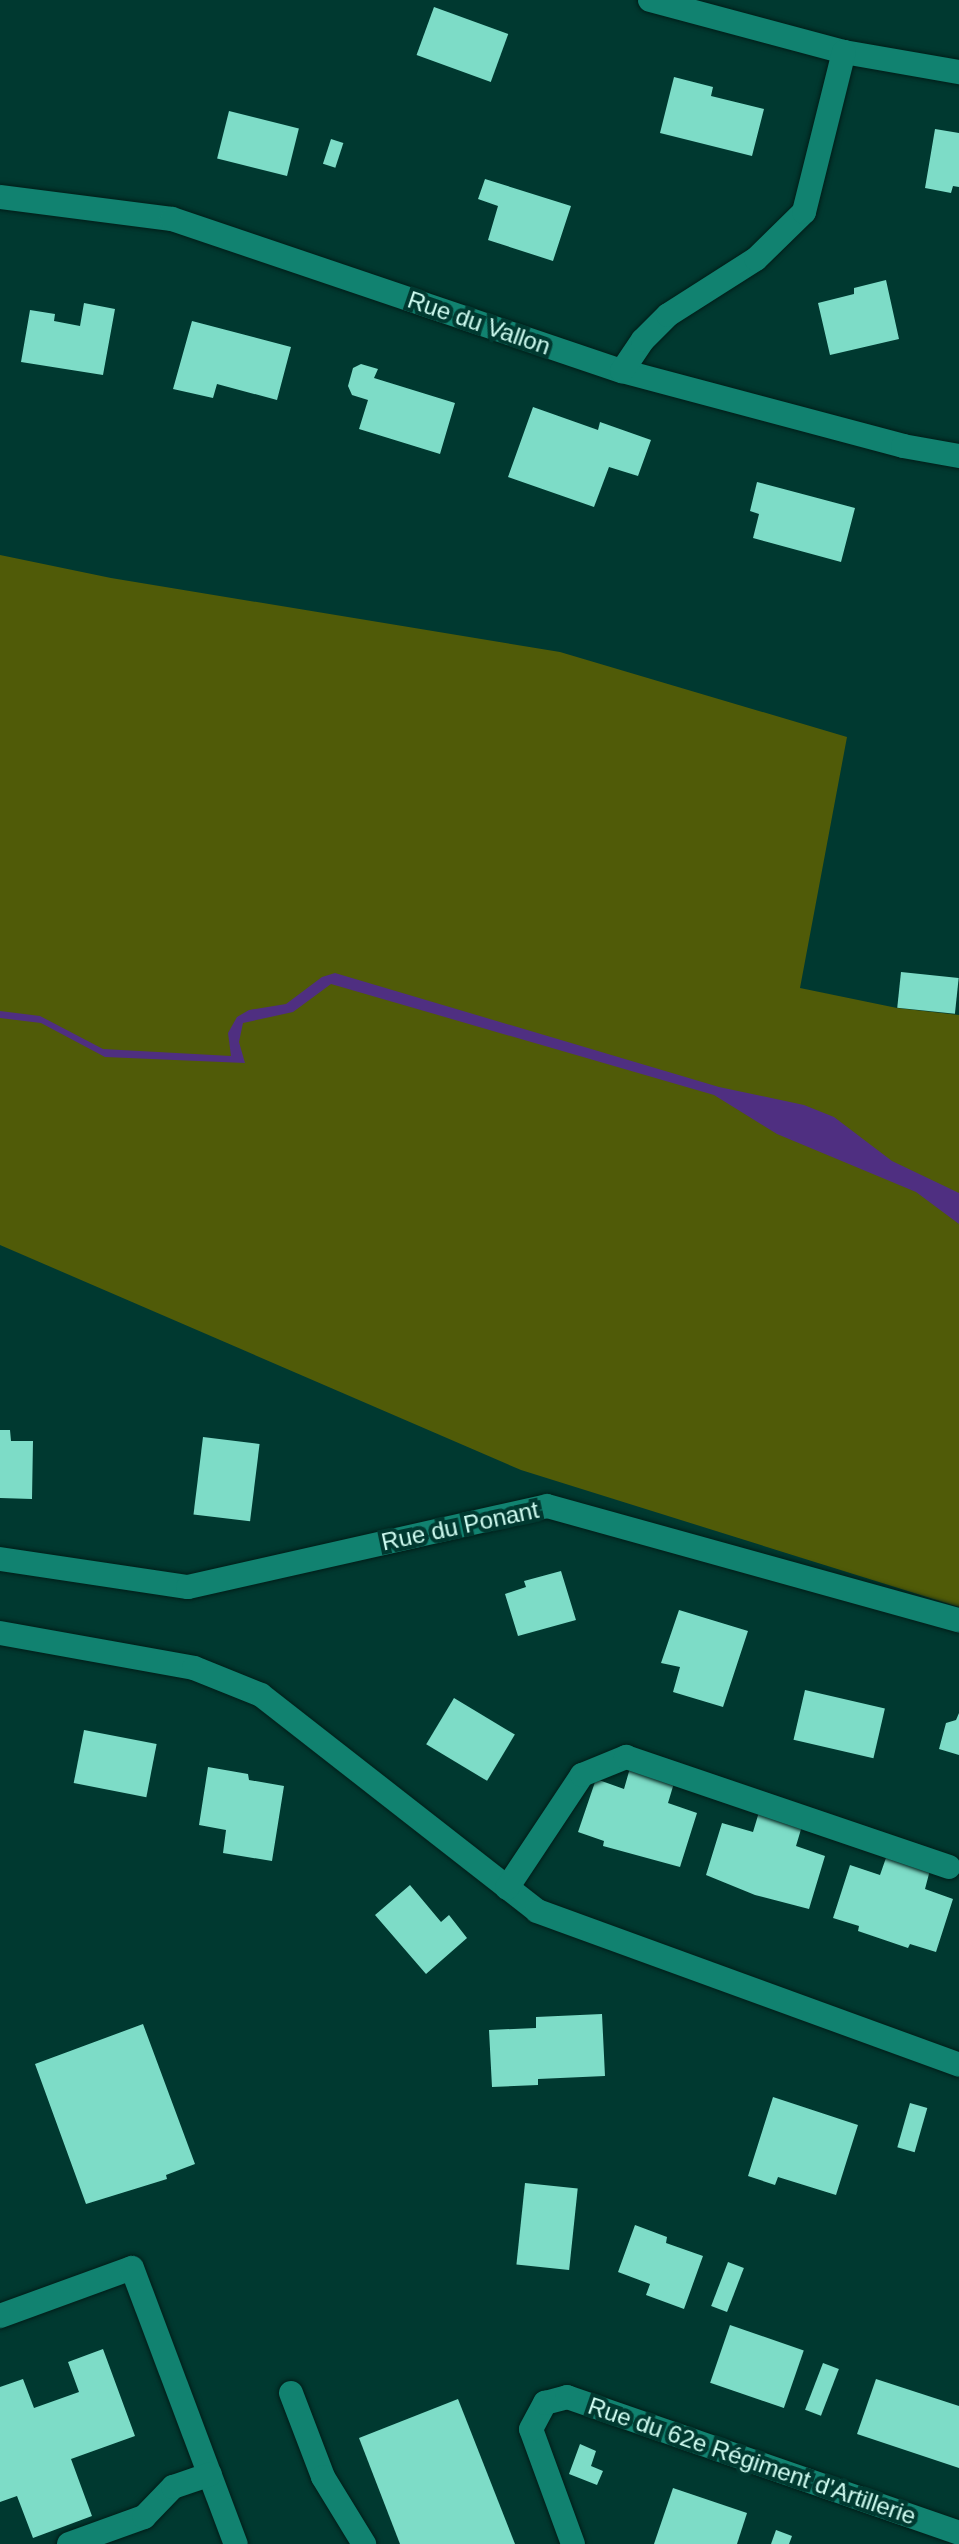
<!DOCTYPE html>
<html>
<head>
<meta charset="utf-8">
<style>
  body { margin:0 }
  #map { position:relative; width:959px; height:2544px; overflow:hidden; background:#003930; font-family:Arial,sans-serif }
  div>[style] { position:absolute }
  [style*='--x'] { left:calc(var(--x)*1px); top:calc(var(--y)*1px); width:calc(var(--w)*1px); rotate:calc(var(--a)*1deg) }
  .green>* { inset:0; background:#505b08 }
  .water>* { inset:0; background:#4f2f81 }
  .building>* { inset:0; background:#7ddcc7; transform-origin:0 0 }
  .roads { filter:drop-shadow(0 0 2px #001d18) drop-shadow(0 0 2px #001d18) }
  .minor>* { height:24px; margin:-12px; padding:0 12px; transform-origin:12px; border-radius:12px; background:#118270 }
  span { translate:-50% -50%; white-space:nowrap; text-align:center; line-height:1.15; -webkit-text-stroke:8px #003930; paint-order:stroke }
  .street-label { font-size:24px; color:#cefbf0 }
</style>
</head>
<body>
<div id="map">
  <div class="green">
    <i style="clip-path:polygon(0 555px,111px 578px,560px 652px,847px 737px,800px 988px,897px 1008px,959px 1015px,959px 1607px,521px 1470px,0 1245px)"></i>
  </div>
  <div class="water">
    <i style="clip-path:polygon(335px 973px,719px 1087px,804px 1105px,834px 1117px,892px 1161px,959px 1193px,959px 1224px,916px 1192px,777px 1134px,714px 1095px,331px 984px,293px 1012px,243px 1023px,239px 1042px,245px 1063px,105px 1057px,41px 1023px,0 1018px,0 1011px,40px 1016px,103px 1049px,231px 1056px,228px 1033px,237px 1017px,249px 1010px,286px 1004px,322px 977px)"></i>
  </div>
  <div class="building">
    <i style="left:434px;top:7px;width:79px;height:51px;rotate:20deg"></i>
    <i style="clip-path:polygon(674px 77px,713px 87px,711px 96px,764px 109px,752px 156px,660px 133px)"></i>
    <i style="left:229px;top:111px;width:72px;height:49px;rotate:14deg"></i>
    <i style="clip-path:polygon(935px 129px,959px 133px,959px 187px,953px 186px,951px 193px,925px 188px)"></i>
    <i style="left:331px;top:139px;width:13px;height:26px;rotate:18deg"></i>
    <i style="clip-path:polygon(485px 179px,571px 206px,553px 261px,488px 240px,498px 206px,478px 199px)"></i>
    <i style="clip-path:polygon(886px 280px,899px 339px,830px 355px,818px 303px,854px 294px,854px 288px)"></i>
    <i style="clip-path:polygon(84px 303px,115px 309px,103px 375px,21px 362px,30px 310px,55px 314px,54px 321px,80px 326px)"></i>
    <i style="clip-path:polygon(192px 321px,291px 347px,277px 400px,217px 384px,213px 398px,173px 389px)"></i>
    <i style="clip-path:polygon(361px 364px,378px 369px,374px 378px,455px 403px,440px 454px,359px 429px,368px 400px,352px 395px,348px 386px,353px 368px)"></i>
    <i style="clip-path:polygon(533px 407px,598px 430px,600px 422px,651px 440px,638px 476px,609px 467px,594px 507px,508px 477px)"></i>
    <i style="clip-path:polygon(757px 482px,855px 508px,841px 562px,753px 538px,759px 514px,750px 511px)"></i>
    <i style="left:901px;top:972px;width:58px;height:36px;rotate:6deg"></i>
    <i style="clip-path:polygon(0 1430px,10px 1430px,11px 1441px,33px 1441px,32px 1499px,0 1498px)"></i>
    <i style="left:203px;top:1437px;width:57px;height:78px;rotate:7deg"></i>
    <i style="clip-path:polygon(561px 1571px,576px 1620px,518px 1636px,505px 1594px,526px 1587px,524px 1581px)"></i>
    <i style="clip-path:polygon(679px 1610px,748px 1631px,723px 1707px,673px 1692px,680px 1667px,661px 1663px)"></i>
    <i style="left:805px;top:1690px;width:82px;height:51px;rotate:13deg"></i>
    <i style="left:454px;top:1698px;width:71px;height:54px;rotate:31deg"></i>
    <i style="clip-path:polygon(959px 1713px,959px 1755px,939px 1749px,946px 1723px,956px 1720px)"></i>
    <i style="left:84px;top:1730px;width:74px;height:54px;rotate:11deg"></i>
    <i style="clip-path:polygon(208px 1767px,248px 1774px,249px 1780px,284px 1786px,272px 1861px,223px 1853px,226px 1830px,199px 1825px)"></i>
    <i style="clip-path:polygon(630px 1768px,674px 1783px,668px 1803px,697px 1813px,680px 1867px,603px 1846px,604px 1841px,578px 1832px,596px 1779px,624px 1789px)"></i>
    <i style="clip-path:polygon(759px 1812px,802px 1826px,796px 1846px,825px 1856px,809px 1909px,755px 1895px,706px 1875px,722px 1823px,753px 1832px)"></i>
    <i style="clip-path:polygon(887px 1855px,930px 1870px,925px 1889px,953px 1899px,936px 1952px,910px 1944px,908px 1948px,858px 1931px,859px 1926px,833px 1918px,850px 1865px,880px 1875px)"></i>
    <i style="clip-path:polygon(410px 1885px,441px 1922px,449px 1915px,467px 1938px,426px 1974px,375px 1915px)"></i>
    <i style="clip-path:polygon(602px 2014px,605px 2076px,538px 2079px,538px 2085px,492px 2087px,489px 2030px,536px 2028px,536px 2017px)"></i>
    <i style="clip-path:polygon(143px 2024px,195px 2164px,166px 2175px,167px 2179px,86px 2204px,35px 2064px)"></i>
    <i style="clip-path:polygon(773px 2097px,858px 2125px,836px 2195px,778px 2177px,775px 2185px,748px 2176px)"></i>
    <i style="left:910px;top:2103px;width:18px;height:46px;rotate:16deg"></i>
    <i style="left:525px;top:2183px;width:53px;height:82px;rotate:6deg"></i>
    <i style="clip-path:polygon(635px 2225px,667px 2237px,666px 2243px,703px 2256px,684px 2309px,646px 2295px,650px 2284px,618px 2272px)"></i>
    <i style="left:728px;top:2262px;width:17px;height:47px;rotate:21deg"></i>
    <i style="left:730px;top:2325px;width:78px;height:61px;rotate:19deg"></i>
    <i style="clip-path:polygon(103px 2349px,135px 2436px,71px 2459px,92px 2516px,33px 2538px,17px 2496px,0 2502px,0 2387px,23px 2379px,34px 2408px,79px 2392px,68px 2362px)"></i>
    <i style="left:823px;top:2363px;width:17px;height:50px;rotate:21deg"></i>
    <i style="clip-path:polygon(876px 2379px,959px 2406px,959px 2468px,857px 2434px)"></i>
    <i style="clip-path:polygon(458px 2399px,515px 2544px,400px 2544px,359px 2438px)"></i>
    <i style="clip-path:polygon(580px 2444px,596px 2451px,591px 2466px,603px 2471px,597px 2485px,569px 2474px)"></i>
    <i style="clip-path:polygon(673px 2488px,747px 2513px,737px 2544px,654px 2544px)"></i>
    <i style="clip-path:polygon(776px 2530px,792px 2536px,789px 2544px,771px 2544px)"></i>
  </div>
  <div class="roads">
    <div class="minor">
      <i style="--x:650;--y:0;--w:201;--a:15"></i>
      <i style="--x:844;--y:52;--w:117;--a:9.9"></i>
      <i style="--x:0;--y:197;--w:173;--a:7.3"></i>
      <i style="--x:172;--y:219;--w:475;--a:18.7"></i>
      <i style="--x:622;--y:371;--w:291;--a:14.9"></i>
      <i style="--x:903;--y:446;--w:57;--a:10.1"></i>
      <i style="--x:622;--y:371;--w:37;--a:-56"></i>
      <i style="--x:643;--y:340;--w:35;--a:-45"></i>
      <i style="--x:668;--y:315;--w:104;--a:-32.5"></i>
      <i style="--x:756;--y:259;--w:67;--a:-44.4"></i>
      <i style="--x:804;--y:212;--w:165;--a:-76"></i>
      <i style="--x:0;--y:1559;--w:190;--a:8.5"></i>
      <i style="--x:188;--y:1587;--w:368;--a:-12.7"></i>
      <i style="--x:547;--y:1506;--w:427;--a:15.5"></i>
      <i style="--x:0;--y:1633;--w:197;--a:10.2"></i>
      <i style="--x:194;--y:1668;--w:72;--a:21.9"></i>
      <i style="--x:261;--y:1695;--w:350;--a:38"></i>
      <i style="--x:537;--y:1911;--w:449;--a:20"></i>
      <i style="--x:507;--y:1888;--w:136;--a:-56.4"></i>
      <i style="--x:582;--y:1775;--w:48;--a:-22.2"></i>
      <i style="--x:626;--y:1757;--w:341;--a:18.8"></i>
      <i style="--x:0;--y:2316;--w:140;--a:-20"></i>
      <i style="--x:132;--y:2268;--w:295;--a:69.4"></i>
      <i style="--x:291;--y:2393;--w:90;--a:69.1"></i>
      <i style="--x:323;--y:2477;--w:79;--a:58.5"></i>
      <i style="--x:69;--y:2544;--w:80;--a:-19.8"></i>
      <i style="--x:144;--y:2517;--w:42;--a:-46"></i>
      <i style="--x:173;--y:2487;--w:39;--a:-19"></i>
      <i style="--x:573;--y:2544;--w:122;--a:-110.1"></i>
      <i style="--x:531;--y:2429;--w:30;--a:-62"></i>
      <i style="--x:545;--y:2403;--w:23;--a:-15"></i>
      <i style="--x:567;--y:2397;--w:415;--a:19.1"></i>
    </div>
  </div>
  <div class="street-label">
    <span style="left:479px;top:323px;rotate:19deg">Rue du Vallon</span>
    <span style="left:460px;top:1526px;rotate:-12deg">Rue du Ponant</span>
    <span style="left:752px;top:2461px;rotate:19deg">Rue du 62e Régiment d'Artillerie</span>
  </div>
</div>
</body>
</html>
